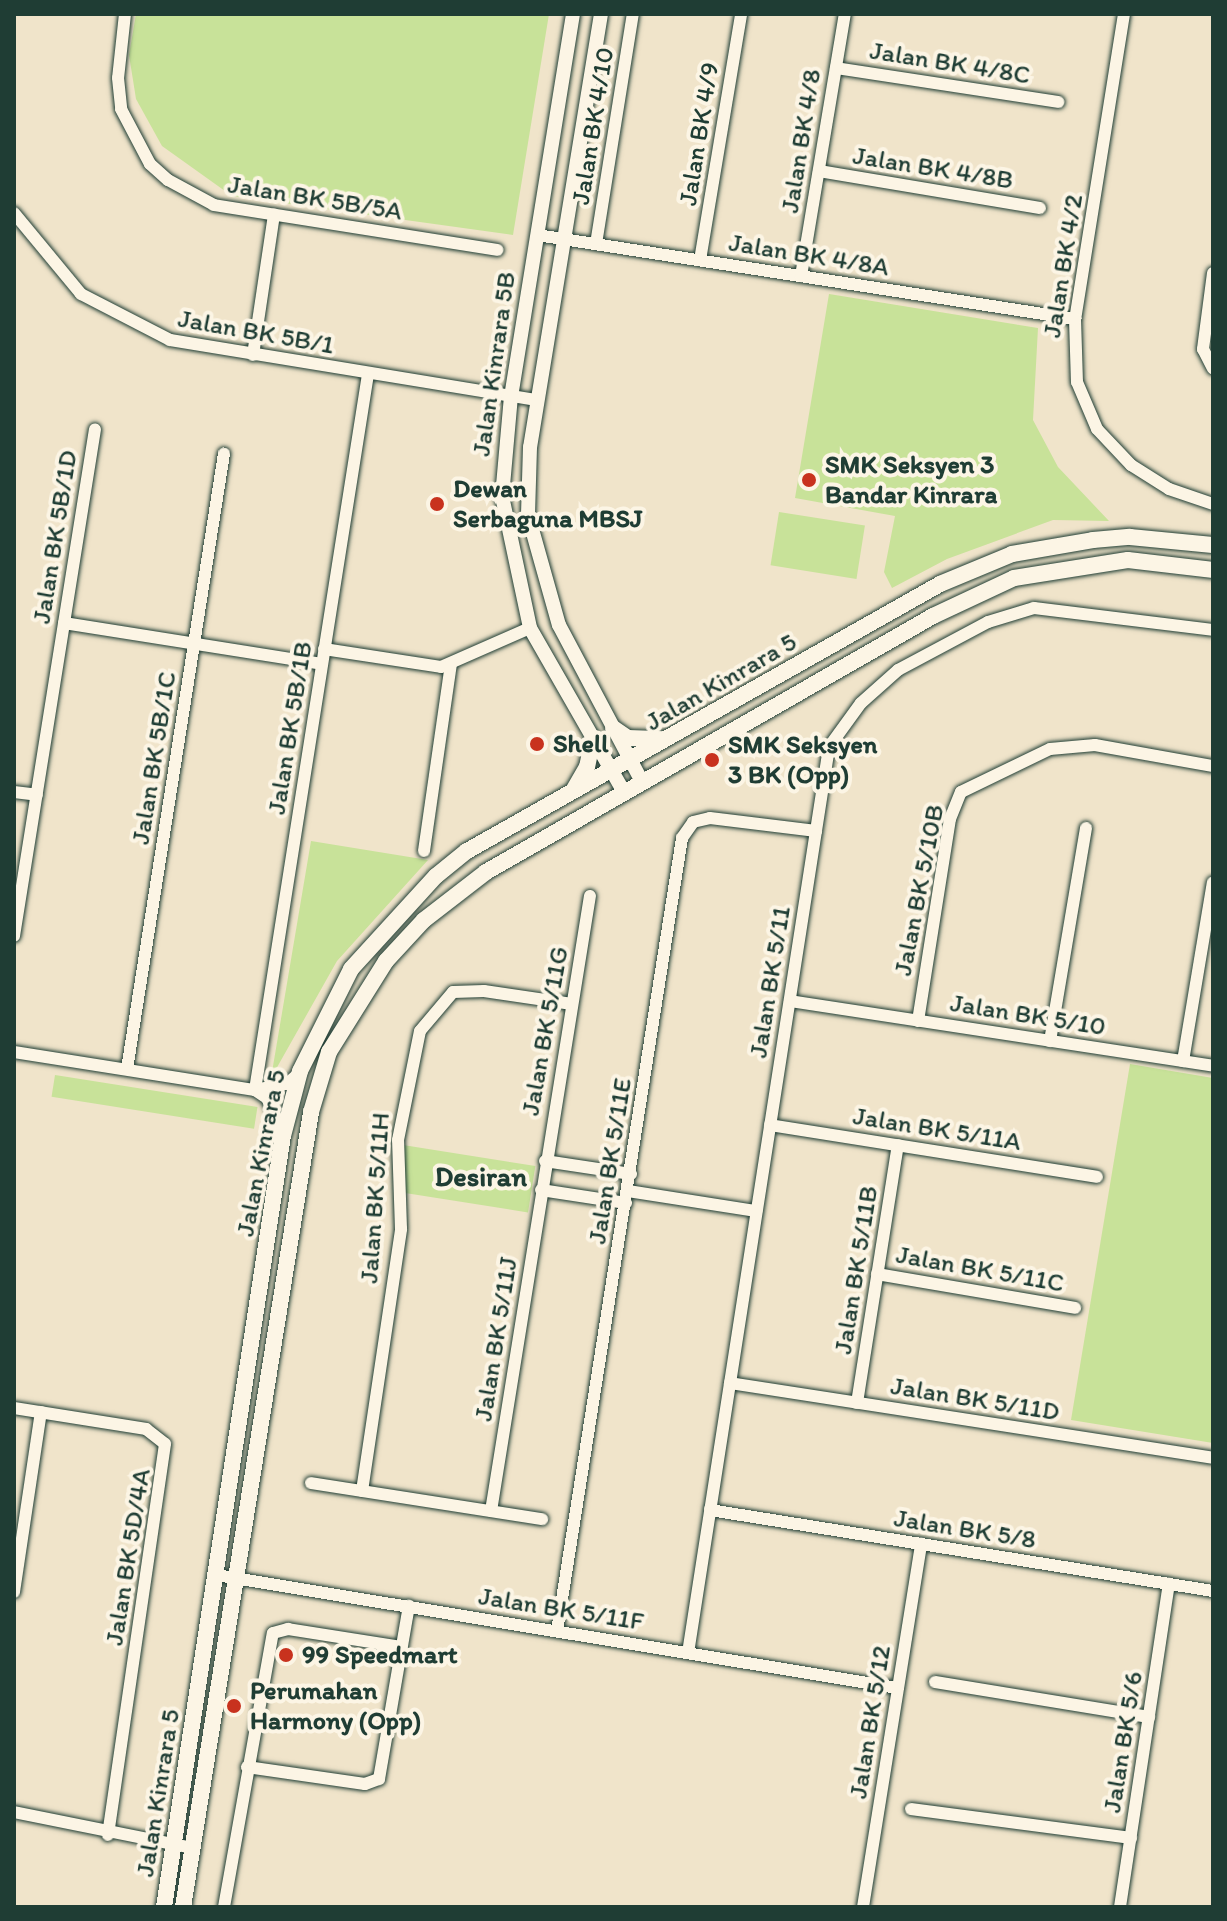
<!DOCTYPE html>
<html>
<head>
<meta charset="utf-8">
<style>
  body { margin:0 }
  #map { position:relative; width:1227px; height:1921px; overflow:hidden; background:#f0e4ca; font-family:Itim,sans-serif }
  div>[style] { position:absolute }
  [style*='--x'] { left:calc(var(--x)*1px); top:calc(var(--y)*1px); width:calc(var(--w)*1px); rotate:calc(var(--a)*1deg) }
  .green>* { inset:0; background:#c8e299; transform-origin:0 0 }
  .roads { filter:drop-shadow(0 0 2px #1f3d34) drop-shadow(0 0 2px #1f3d34) }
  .minor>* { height:12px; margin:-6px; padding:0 6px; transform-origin:6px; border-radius:6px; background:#fcf5e5 }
  .tertiary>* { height:14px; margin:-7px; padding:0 7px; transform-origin:7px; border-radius:7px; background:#fcf5e5 }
  .secondary>* { height:16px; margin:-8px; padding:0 8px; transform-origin:8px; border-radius:8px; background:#fcf5e5 }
  .dots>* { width:22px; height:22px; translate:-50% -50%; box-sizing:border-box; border:4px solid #fcf5e5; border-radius:50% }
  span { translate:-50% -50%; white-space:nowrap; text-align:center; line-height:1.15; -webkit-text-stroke:8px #fcf5e5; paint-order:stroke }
  .street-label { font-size:26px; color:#1f3d34 }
  .poi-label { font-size:26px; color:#1f3d34; font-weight:700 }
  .left { translate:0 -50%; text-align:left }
  .neighbourhood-label { font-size:28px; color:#1f3d34; font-weight:700 }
  .frame { position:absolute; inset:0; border:16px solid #1f3d34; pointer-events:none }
</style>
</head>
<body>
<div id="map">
  <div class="green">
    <i style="clip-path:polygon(136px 14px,549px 14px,513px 235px,232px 196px,162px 146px,136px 99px,129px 55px)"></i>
    <i style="clip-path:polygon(829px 294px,1038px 328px,1033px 420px,1058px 467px,1109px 521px,1053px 520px,947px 559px,892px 588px,884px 572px,895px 516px,795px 498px)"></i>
    <i style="left:779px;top:512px;width:87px;height:54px;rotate:9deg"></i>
    <i style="clip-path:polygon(311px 841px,428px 860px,337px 961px,271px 1078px)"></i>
    <i style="clip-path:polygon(1130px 1064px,1213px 1078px,1213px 1443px,1071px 1420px)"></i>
    <i style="left:55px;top:1075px;width:205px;height:22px;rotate:9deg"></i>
    <i style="left:403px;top:1145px;width:134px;height:47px;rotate:9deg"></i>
  </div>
  <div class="roads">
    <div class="minor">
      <i style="--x:125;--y:14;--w:64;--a:96.2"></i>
      <i style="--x:118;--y:78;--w:31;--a:84"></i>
      <i style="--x:121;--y:109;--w:62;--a:62.2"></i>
      <i style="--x:150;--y:164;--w:24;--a:42"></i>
      <i style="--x:168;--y:180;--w:52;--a:28.5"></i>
      <i style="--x:214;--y:205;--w:287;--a:9"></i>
      <i style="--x:1124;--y:14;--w:309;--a:99.1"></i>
      <i style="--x:1075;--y:319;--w:63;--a:88.2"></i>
      <i style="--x:1077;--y:382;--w:51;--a:66.9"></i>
      <i style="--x:1097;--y:429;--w:50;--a:46.6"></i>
      <i style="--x:1131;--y:465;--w:45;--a:32.3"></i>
      <i style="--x:1169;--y:489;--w:46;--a:18.8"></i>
      <i style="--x:836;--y:68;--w:225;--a:8.7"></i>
      <i style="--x:819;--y:171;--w:224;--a:9.5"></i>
      <i style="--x:14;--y:213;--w:105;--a:50.4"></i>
      <i style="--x:81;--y:294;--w:100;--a:27.3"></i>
      <i style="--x:170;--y:340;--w:372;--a:9.3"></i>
      <i style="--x:537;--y:235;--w:545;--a:8.87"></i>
      <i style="--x:596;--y:244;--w:233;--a:-80.9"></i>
      <i style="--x:700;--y:260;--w:249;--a:-80.5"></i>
      <i style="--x:1213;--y:273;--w:77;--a:97.5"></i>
      <i style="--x:1203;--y:349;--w:22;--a:63"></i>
      <i style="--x:801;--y:276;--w:266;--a:-80.5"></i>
      <i style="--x:253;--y:355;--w:142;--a:-81.5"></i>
      <i style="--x:64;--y:623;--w:261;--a:9"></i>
      <i style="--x:324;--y:649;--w:118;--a:8.7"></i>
      <i style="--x:441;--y:667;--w:97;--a:-23.7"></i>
      <i style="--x:14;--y:792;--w:23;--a:7"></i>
      <i style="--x:424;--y:851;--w:189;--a:-81.8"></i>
      <i style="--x:14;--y:936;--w:513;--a:-80.92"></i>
      <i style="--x:790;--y:1001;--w:428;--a:8.7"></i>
      <i style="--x:918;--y:1021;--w:205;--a:-81"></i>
      <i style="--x:950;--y:819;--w:29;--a:-68"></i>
      <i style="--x:961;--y:792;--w:99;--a:-25.8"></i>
      <i style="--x:1050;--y:749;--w:45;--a:-5.1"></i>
      <i style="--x:1095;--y:745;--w:120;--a:10.1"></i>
      <i style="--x:1050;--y:1041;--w:216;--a:-80.4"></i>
      <i style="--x:14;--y:1052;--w:244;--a:9"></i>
      <i style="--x:255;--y:1090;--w:33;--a:-11"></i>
      <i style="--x:287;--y:1084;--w:15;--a:-42"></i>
      <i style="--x:1183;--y:1061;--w:181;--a:-80.5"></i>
      <i style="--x:127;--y:1069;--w:623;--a:-81.04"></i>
      <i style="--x:255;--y:1090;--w:725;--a:-81.03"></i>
      <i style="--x:255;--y:1090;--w:14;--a:34"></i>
      <i style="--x:267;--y:1098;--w:38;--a:65"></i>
      <i style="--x:770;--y:1125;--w:331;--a:9"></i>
      <i style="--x:545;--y:1161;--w:87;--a:8.6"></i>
      <i style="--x:541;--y:1190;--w:86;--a:8.7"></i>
      <i style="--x:628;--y:1191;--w:130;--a:8.9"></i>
      <i style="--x:877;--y:1274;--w:201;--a:9.7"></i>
      <i style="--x:730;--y:1383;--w:489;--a:8.8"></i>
      <i style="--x:857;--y:1403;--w:261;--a:-81"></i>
      <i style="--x:14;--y:1408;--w:134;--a:9"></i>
      <i style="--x:146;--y:1429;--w:24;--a:38"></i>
      <i style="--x:165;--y:1444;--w:395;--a:98.3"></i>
      <i style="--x:311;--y:1483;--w:234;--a:8.9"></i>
      <i style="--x:362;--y:1491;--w:265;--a:-81.5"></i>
      <i style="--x:401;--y:1229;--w:89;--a:-91.9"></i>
      <i style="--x:398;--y:1140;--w:111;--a:-78.6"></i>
      <i style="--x:420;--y:1031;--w:51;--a:-49.8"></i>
      <i style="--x:453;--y:992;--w:31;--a:-2"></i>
      <i style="--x:484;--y:991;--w:89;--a:8.4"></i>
      <i style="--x:710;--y:1510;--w:509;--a:9.15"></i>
      <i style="--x:491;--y:1511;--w:623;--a:-80.86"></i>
      <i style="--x:216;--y:1575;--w:691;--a:9.41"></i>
      <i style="--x:14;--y:1592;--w:182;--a:-81.5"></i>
      <i style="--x:557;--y:1631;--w:803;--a:-81.04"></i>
      <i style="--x:682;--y:838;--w:19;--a:-55"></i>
      <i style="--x:693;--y:822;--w:17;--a:-13"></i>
      <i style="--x:710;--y:818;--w:107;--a:7"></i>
      <i style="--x:688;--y:1653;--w:917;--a:-81.15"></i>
      <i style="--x:829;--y:747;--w:54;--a:-54"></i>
      <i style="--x:861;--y:703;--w:50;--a:-41.7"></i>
      <i style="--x:898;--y:670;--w:102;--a:-28.1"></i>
      <i style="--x:988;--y:622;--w:48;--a:-16.9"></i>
      <i style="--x:1034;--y:608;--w:180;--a:7"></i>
      <i style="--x:935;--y:1682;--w:217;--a:9.3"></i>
      <i style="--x:247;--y:1767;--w:119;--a:8.2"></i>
      <i style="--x:365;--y:1784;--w:15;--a:-20"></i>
      <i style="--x:379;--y:1779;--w:176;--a:-80.2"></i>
      <i style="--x:911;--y:1809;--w:222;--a:7.5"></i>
      <i style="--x:14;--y:1812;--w:182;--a:11.4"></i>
      <i style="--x:224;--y:1907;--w:278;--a:-79.9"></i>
      <i style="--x:273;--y:1633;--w:16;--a:-15"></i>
      <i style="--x:288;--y:1629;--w:115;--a:9"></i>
      <i style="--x:863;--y:1907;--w:368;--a:-80.9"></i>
      <i style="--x:1120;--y:1907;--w:327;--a:-81.4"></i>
    </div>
    <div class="tertiary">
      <i style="--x:573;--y:14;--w:387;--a:99.2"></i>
      <i style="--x:511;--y:396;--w:100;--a:95.1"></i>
      <i style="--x:502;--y:496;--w:135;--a:78"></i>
      <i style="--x:530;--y:628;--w:189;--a:60.2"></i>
      <i style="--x:601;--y:14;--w:439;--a:99.3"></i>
      <i style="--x:530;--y:447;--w:68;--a:91.7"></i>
      <i style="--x:528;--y:515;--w:114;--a:74.3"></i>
      <i style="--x:559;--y:625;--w:178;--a:62.1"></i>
    </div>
    <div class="secondary">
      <i style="--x:613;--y:728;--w:18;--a:34"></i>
      <i style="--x:628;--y:738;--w:36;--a:2"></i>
      <i style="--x:573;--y:791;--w:28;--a:-60"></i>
      <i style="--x:587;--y:767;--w:30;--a:-78"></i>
      <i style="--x:164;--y:1907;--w:780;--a:-81.23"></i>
      <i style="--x:283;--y:1136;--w:67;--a:-75.3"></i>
      <i style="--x:300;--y:1071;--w:114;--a:-63.4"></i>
      <i style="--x:351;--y:969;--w:126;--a:-47.6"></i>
      <i style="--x:436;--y:876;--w:40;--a:-39"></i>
      <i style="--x:467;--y:851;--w:543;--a:-29.44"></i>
      <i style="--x:940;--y:584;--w:78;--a:-22.6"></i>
      <i style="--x:1012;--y:554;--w:82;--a:-9.8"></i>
      <i style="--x:1093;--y:540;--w:37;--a:-5"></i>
      <i style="--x:1130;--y:537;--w:83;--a:5.5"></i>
      <i style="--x:183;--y:1907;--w:805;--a:-80.85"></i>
      <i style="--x:311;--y:1112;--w:63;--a:-73.3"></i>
      <i style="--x:329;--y:1052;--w:107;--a:-57.9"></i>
      <i style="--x:386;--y:961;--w:56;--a:-47.2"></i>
      <i style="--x:424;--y:920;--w:78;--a:-37.7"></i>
      <i style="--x:486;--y:872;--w:515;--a:-29.8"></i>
      <i style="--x:933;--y:616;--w:89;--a:-25.1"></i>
      <i style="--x:1014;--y:578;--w:115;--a:-9"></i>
      <i style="--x:1128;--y:560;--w:86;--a:6.7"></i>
    </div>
  </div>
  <div class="dots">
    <i style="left:809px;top:480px;background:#c8321e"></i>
    <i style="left:437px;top:504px;background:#c8321e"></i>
    <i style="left:537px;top:744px;background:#c8321e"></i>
    <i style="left:712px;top:760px;background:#c8321e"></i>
    <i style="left:286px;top:1655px;background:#c8321e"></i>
    <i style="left:234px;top:1706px;background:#c8321e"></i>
  </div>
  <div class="street-label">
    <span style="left:950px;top:63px;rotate:9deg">Jalan BK 4/8C</span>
    <span style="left:593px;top:126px;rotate:-81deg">Jalan BK 4/10</span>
    <span style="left:699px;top:134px;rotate:-81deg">Jalan BK 4/9</span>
    <span style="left:801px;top:141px;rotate:-81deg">Jalan BK 4/8</span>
    <span style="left:933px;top:168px;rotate:9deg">Jalan BK 4/8B</span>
    <span style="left:315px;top:198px;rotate:9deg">Jalan BK 5B/5A</span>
    <span style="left:809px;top:255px;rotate:9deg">Jalan BK 4/8A</span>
    <span style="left:1063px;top:266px;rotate:-81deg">Jalan BK 4/2</span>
    <span style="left:256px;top:332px;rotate:10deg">Jalan BK 5B/1</span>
    <span style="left:494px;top:364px;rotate:-82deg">Jalan Kinrara 5B</span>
    <span style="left:55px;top:537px;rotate:-81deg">Jalan BK 5B/1D</span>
    <span style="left:721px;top:682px;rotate:-30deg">Jalan Kinrara 5</span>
    <span style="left:290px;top:728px;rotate:-81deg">Jalan BK 5B/1B</span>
    <span style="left:154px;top:758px;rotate:-81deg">Jalan BK 5B/1C</span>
    <span style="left:919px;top:890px;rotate:-79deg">Jalan BK 5/10B</span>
    <span style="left:770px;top:982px;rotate:-81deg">Jalan BK 5/11</span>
    <span style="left:1028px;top:1015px;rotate:9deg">Jalan BK 5/10</span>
    <span style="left:545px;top:1031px;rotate:-80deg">Jalan BK 5/11G</span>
    <span style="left:937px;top:1129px;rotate:9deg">Jalan BK 5/11A</span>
    <span style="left:261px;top:1153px;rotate:-79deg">Jalan Kinrara 5</span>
    <span style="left:610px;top:1161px;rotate:-81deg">Jalan BK 5/11E</span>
    <span style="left:375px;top:1198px;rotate:-86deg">Jalan BK 5/11H</span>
    <span style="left:980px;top:1269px;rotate:10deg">Jalan BK 5/11C</span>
    <span style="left:856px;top:1270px;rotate:-81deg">Jalan BK 5/11B</span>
    <span style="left:496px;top:1339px;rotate:-81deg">Jalan BK 5/11J</span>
    <span style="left:975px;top:1399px;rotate:9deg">Jalan BK 5/11D</span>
    <span style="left:965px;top:1529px;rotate:9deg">Jalan BK 5/8</span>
    <span style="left:128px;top:1557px;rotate:-81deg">Jalan BK 5D/4A</span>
    <span style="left:561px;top:1609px;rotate:9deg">Jalan BK 5/11F</span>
    <span style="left:870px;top:1722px;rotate:-81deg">Jalan BK 5/12</span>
    <span style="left:1123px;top:1742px;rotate:-81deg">Jalan BK 5/6</span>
    <span style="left:158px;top:1793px;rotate:-81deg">Jalan Kinrara 5</span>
  </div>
  <div class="poi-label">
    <span class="left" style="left:825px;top:480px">SMK Seksyen 3<br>Bandar Kinrara</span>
    <span class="left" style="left:453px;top:504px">Dewan<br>Serbaguna MBSJ</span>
    <span class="left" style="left:553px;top:744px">Shell</span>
    <span class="left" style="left:728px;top:760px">SMK Seksyen<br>3 BK (Opp)</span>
    <span class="left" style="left:302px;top:1655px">99 Speedmart</span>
    <span class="left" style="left:250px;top:1706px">Perumahan<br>Harmony (Opp)</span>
  </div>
  <div class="neighbourhood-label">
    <span style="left:481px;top:1176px">Desiran</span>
  </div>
  <div class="frame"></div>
</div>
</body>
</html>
